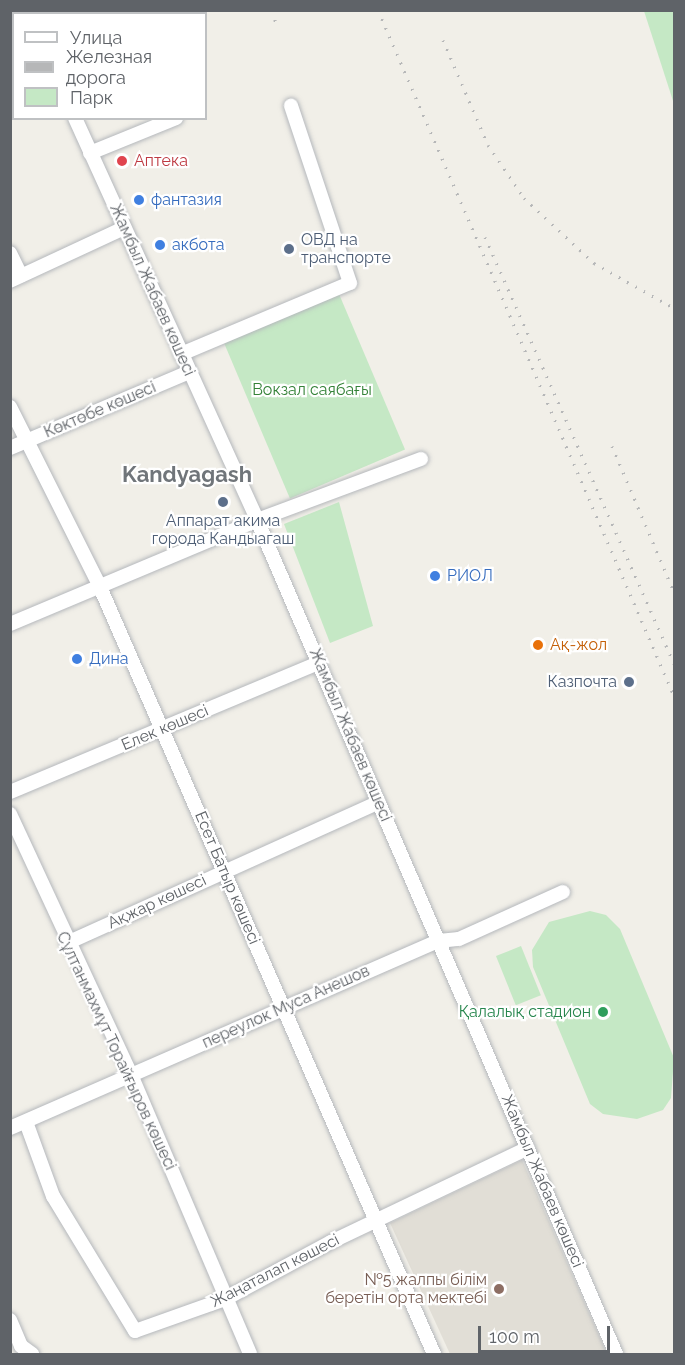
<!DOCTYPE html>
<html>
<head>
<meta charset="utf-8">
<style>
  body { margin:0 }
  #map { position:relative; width:685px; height:1365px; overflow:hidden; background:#f1efe8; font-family:Raleway,sans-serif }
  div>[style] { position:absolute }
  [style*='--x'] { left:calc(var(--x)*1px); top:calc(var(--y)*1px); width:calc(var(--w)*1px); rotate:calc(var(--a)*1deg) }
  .education>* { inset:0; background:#e1ded6 }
  .green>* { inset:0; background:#c5e8c5; transform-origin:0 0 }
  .roads { filter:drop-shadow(0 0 2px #b5b8bc) drop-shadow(0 0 2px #b5b8bc) }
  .minor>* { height:14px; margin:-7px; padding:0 7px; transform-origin:7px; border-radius:7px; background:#fff }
  .rail>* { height:3px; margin-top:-1.5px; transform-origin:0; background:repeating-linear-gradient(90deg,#b6b7b8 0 1.5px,transparent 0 9.5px) }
  .dots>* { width:16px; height:16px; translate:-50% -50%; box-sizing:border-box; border:3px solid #fff; border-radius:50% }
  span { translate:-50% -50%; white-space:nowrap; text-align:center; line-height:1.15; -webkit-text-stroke:4.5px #fff; paint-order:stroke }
  .health-label { font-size:16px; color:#be3a42 }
  .left { translate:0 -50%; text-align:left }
  .shop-label { font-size:16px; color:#366cbe }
  .service-label { font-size:16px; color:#4e5e75 }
  .right { translate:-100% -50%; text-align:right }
  .street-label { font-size:16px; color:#5f6368 }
  .park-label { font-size:16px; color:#348238 }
  .food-label { font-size:16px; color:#c56008 }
  .leisure-label { font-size:16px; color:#27864d }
  .education-label { font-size:16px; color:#785e54 }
  .district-label { font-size:22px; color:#70757a; font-weight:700 }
  .frame { position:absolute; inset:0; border:12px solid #5f6368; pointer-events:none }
  .legend { position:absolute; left:12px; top:12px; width:195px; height:108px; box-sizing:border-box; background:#fff; border:2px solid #bfc1c3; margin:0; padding:8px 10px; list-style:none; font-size:18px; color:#5f6368 }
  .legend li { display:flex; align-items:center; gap:12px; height:30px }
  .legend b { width:30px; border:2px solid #bfc1c3 }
  .scale { position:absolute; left:478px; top:1326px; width:132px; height:27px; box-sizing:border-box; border:3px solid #5f6368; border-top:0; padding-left:8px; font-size:18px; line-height:21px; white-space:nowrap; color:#5f6368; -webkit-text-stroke:4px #fff; paint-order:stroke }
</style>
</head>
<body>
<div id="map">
  <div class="education">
    <i style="clip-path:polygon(522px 1160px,607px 1354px,450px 1354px,390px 1223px)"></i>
  </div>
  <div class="green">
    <i style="clip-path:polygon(644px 11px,674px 11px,674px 104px)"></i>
    <i style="left:339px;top:294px;width:169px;height:125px;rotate:67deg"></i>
    <i style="clip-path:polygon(339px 502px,373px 626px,330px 643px,284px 524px)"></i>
    <i style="clip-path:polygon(590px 911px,606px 915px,620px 929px,674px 1058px,671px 1098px,663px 1110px,637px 1119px,603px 1114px,590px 1104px,533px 967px,532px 950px,549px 922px)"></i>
    <i style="left:521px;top:946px;width:53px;height:27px;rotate:68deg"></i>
  </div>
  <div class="roads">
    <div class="minor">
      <i style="--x:25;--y:10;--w:4;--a:63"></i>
      <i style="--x:154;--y:10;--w:4;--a:63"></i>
      <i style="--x:75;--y:118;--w:441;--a:65.6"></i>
      <i style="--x:257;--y:520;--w:908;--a:66.71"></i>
      <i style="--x:90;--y:153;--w:93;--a:-22.1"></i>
      <i style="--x:10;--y:253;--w:25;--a:64"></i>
      <i style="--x:10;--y:281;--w:126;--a:-24.9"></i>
      <i style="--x:181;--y:354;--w:183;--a:-22.8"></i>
      <i style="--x:350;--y:283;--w:187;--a:-108.4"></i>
      <i style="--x:10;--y:407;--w:201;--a:63.4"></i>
      <i style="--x:100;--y:587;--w:837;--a:66.47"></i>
      <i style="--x:10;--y:448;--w:194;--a:-23"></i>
      <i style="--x:10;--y:624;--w:268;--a:-22.8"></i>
      <i style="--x:257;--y:520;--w:175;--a:-20.4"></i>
      <i style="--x:10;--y:792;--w:334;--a:-22.7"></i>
      <i style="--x:10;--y:814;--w:290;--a:65.1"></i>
      <i style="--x:132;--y:1077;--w:301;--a:66.9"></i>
      <i style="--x:67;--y:943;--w:342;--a:-24.3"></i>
      <i style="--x:26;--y:1122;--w:79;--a:70"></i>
      <i style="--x:53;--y:1196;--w:158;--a:58.7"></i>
      <i style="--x:135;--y:1331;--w:96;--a:-19.6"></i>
      <i style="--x:225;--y:1299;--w:120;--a:-28.3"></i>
      <i style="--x:331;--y:1242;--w:218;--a:-25.5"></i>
      <i style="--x:10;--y:1128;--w:468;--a:-23.6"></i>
      <i style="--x:439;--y:941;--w:20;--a:-6"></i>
      <i style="--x:459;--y:939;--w:114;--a:-24.3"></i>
      <i style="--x:10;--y:1320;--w:28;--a:67"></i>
      <i style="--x:21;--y:1346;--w:14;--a:36"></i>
    </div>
  </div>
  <div class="rail">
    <i style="--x:274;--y:10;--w:18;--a:84"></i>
    <i style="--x:378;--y:10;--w:747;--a:66.66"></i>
    <i style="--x:443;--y:40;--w:114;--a:66.8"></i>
    <i style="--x:488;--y:145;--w:64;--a:55.8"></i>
    <i style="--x:524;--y:198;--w:96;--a:42.9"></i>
    <i style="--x:594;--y:263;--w:92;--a:29.4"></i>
    <i style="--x:485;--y:237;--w:467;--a:66.1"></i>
    <i style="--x:612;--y:446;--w:159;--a:67"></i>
  </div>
  <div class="dots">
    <i style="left:122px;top:161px;background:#e0444e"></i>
    <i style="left:139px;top:200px;background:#3f7fe0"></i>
    <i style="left:160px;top:245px;background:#3f7fe0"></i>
    <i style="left:289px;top:249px;background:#5c6f8a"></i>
    <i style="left:223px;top:502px;background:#5c6f8a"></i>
    <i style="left:435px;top:576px;background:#3f7fe0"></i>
    <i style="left:538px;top:645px;background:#e8710a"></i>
    <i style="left:77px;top:659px;background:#3f7fe0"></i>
    <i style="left:629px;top:682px;background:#5c6f8a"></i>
    <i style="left:603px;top:1012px;background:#2e9e5b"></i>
    <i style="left:499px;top:1289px;background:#8d6e63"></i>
  </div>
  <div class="health-label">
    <span class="left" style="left:134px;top:161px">Аптека</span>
  </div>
  <div class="shop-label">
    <span class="left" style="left:151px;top:200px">фантазия</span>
    <span class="left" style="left:172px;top:245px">акбота</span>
    <span class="left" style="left:447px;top:576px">РИОЛ</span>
    <span class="left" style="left:89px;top:659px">Дина</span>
  </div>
  <div class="service-label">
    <span class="left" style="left:301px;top:249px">ОВД на<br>транспорте</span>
    <span style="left:223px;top:530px">Аппарат акима<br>города Кандыагаш</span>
    <span class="right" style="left:617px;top:682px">Казпочта</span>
  </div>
  <div class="street-label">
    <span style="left:152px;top:290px;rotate:66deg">Жамбыл Жабаев көшесі</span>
    <span style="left:100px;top:410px;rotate:-23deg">Көктөбе көшесі</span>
    <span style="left:165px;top:728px;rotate:-23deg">Елек көшесі</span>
    <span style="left:350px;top:735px;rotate:67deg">Жамбыл Жабаев көшесі</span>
    <span style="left:227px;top:878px;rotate:67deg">Есет Батыр көшесі</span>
    <span style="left:157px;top:902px;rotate:-25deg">Ақжар көшесі</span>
    <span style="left:286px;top:1007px;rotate:-24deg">переулок Муса Анешов</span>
    <span style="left:116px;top:1051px;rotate:65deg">Сұлтанмахмұт Торайғыров көшесі</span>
    <span style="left:542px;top:1181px;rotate:67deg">Жамбыл Жабаев көшесі</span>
    <span style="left:275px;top:1271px;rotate:-27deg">Жаңаталап көшесі</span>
  </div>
  <div class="park-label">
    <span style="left:312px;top:390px">Вокзал саябағы</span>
  </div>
  <div class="food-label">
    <span class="left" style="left:550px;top:645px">Ақ-жол</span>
  </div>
  <div class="leisure-label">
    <span class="right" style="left:591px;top:1012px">Қалалық стадион</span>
  </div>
  <div class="education-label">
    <span class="right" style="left:487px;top:1289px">№5 жалпы білім<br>беретін орта мектебі</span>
  </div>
  <div class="district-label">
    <span style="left:187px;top:475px">Kandyagash</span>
  </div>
  <div class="frame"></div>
  <ul class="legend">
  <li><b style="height:8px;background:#fff"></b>Улица</li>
  <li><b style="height:8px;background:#b6b7b8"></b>Железная дорога</li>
  <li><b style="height:16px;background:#c5e8c5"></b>Парк</li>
  </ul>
  <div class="scale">100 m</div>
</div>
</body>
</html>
